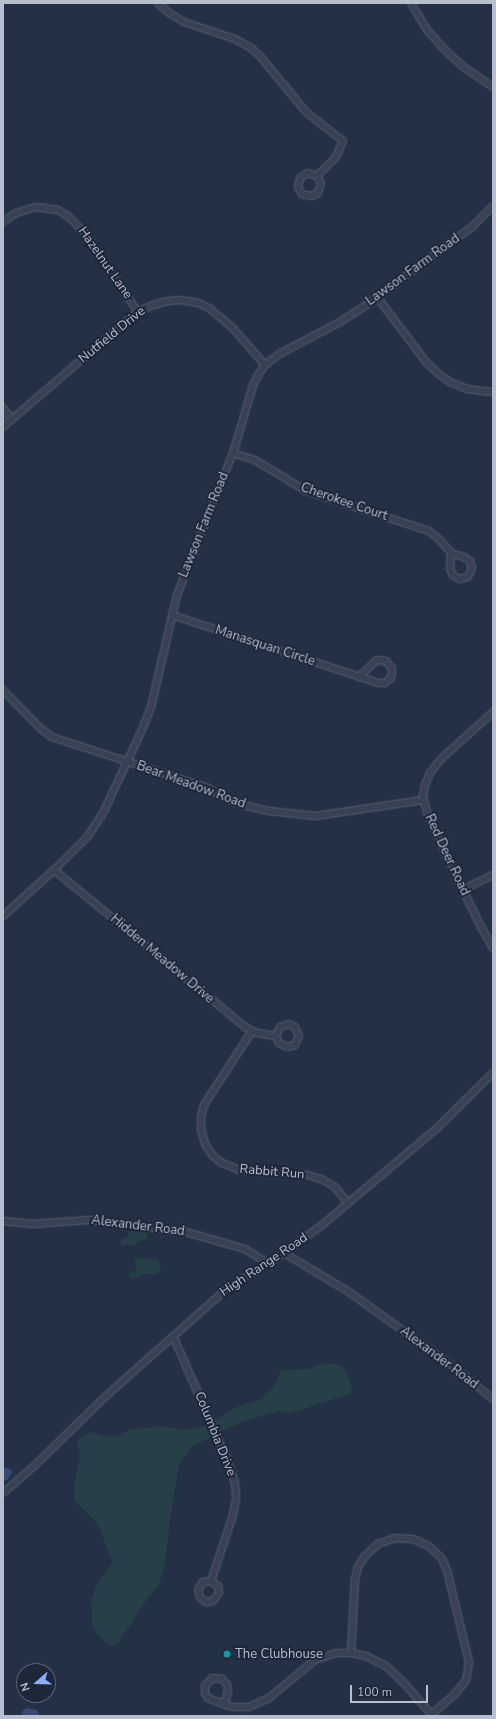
<!DOCTYPE html>
<html>
<head>
<meta charset="utf-8">
<style>
  body { margin:0 }
  #map { position:relative; width:496px; height:1719px; overflow:hidden; background:#243046; font-family:"Nunito Sans",sans-serif }
  div>[style] { position:absolute }
  [style*='--x'] { left:calc(var(--x)*1px); top:calc(var(--y)*1px); width:calc(var(--w)*1px); rotate:calc(var(--a)*1deg) }
  .green>* { inset:0; background:#274047 }
  .water>* { inset:0; background:#37496e }
  .roads { filter:drop-shadow(0 0 1px #586072) drop-shadow(0 0 1px #586072) }
  .minor>* { height:6px; margin:-3px; padding:0 3px; transform-origin:3px; border-radius:3px; background:#394255 }
  .dots>* { width:11px; height:11px; translate:-50% -50%; box-sizing:border-box; border:2px solid #1e273a; border-radius:50% }
  span { translate:-50% -50%; white-space:nowrap; text-align:center; line-height:1.15; -webkit-text-stroke:4px #1e273a; paint-order:stroke }
  .street-label { font-size:13px; color:#b7bece }
  .poi-label { font-size:13px; color:#b7bece }
  .left { translate:0 -50%; text-align:left }
  .frame { position:absolute; inset:0; border:4px solid #b7bece; pointer-events:none }
  .north { position:absolute; left:16px; top:1663px; width:40px; height:40px; box-sizing:border-box; background:#1e273a; border:1px solid #5b6375; border-radius:50%; rotate:250deg; font-size:11px; font-weight:700; line-height:16px; text-align:center; color:#b7bece }
  .north::after { content:''; display:block; margin:auto; width:14px; height:18px; background:#8baeff; clip-path:polygon(50% 0,100% 100%,50% 72%,0 100%) }
  .scale { position:absolute; left:350px; top:1685px; width:78px; height:18px; box-sizing:border-box; border:2px solid #b7bece; border-top:0; padding-left:5px; font-size:12px; line-height:14px; white-space:nowrap; color:#b7bece; -webkit-text-stroke:3px #1e273a; paint-order:stroke }
</style>
</head>
<body>
<div id="map">
  <div class="green">
    <i style="clip-path:polygon(129px 1227px,135px 1230px,143px 1228px,154px 1229px,148px 1234px,146px 1240px,138px 1241px,135px 1245px,130px 1246px,128px 1244px,121px 1246px,121px 1239px,125px 1239px,129px 1235px)"></i>
    <i style="clip-path:polygon(139px 1257px,158px 1260px,161px 1267px,159px 1271px,157px 1274px,141px 1274px,139px 1277px,131px 1278px,128px 1274px,135px 1272px,137px 1265px,134px 1260px)"></i>
    <i style="clip-path:polygon(325px 1363px,342px 1366px,347px 1374px,352px 1388px,349px 1394px,306px 1408px,287px 1413px,279px 1411px,245px 1421px,210px 1437px,191px 1448px,179px 1464px,171px 1512px,164px 1570px,158px 1586px,147px 1599px,119px 1642px,112px 1646px,104px 1641px,96px 1633px,92px 1624px,91px 1600px,96px 1587px,112px 1562px,98px 1524px,74px 1500px,75px 1479px,80px 1457px,77px 1440px,90px 1432px,109px 1437px,117px 1436px,129px 1430px,160px 1426px,185px 1430px,207px 1425px,237px 1407px,261px 1399px,274px 1386px,281px 1370px,309px 1369px)"></i>
  </div>
  <div class="water">
    <i style="clip-path:polygon(6px 1468px,11px 1469px,12px 1473px,7px 1480px,3px 1481px,3px 1470px)"></i>
    <i style="clip-path:polygon(27px 1708px,37px 1710px,40px 1716px,21px 1716px,23px 1710px)"></i>
  </div>
  <div class="roads">
    <div class="minor">
      <i style="--x:158;--y:3;--w:15;--a:42"></i>
      <i style="--x:169;--y:13;--w:17;--a:31"></i>
      <i style="--x:184;--y:22;--w:54;--a:18.4"></i>
      <i style="--x:235;--y:39;--w:18;--a:29"></i>
      <i style="--x:251;--y:48;--w:12;--a:42"></i>
      <i style="--x:260;--y:56;--w:72;--a:50.6"></i>
      <i style="--x:306;--y:112;--w:47;--a:38.1"></i>
      <i style="--x:343;--y:141;--w:17;--a:114"></i>
      <i style="--x:336;--y:157;--w:27;--a:135"></i>
      <i style="--x:317;--y:176;--w:8;--a:60"></i>
      <i style="--x:321;--y:183;--w:10;--a:107"></i>
      <i style="--x:318;--y:193;--w:7;--a:153"></i>
      <i style="--x:312;--y:196;--w:10;--a:-169"></i>
      <i style="--x:302;--y:194;--w:8;--a:-120"></i>
      <i style="--x:298;--y:187;--w:9;--a:-77"></i>
      <i style="--x:300;--y:178;--w:9;--a:-32"></i>
      <i style="--x:308;--y:173;--w:9;--a:18"></i>
      <i style="--x:411;--y:3;--w:33;--a:59"></i>
      <i style="--x:428;--y:31;--w:24;--a:48"></i>
      <i style="--x:444;--y:49;--w:25;--a:43"></i>
      <i style="--x:462;--y:66;--w:37;--a:34"></i>
      <i style="--x:3;--y:222;--w:16;--a:-35"></i>
      <i style="--x:16;--y:213;--w:21;--a:-17"></i>
      <i style="--x:36;--y:207;--w:22;--a:8"></i>
      <i style="--x:58;--y:210;--w:13;--a:32"></i>
      <i style="--x:69;--y:217;--w:21;--a:45"></i>
      <i style="--x:84;--y:232;--w:97;--a:56"></i>
      <i style="--x:377;--y:297;--w:83;--a:52.9"></i>
      <i style="--x:427;--y:363;--w:16;--a:43"></i>
      <i style="--x:439;--y:374;--w:14;--a:36"></i>
      <i style="--x:450;--y:382;--w:18;--a:22"></i>
      <i style="--x:467;--y:389;--w:26;--a:7"></i>
      <i style="--x:3;--y:408;--w:14;--a:51"></i>
      <i style="--x:3;--y:427;--w:174;--a:-40.6"></i>
      <i style="--x:135;--y:314;--w:17;--a:-28"></i>
      <i style="--x:150;--y:306;--w:19;--a:-16"></i>
      <i style="--x:168;--y:301;--w:12;--a:-5"></i>
      <i style="--x:180;--y:300;--w:18;--a:9"></i>
      <i style="--x:198;--y:303;--w:12;--a:24"></i>
      <i style="--x:209;--y:308;--w:30;--a:40"></i>
      <i style="--x:232;--y:327;--w:50;--a:49"></i>
      <i style="--x:233;--y:453;--w:23;--a:18"></i>
      <i style="--x:255;--y:460;--w:60;--a:31.3"></i>
      <i style="--x:306;--y:491;--w:129;--a:18"></i>
      <i style="--x:429;--y:531;--w:13;--a:39"></i>
      <i style="--x:439;--y:539;--w:18;--a:49"></i>
      <i style="--x:451;--y:553;--w:14;--a:17"></i>
      <i style="--x:464;--y:557;--w:7;--a:34"></i>
      <i style="--x:470;--y:561;--w:7;--a:74"></i>
      <i style="--x:472;--y:568;--w:10;--a:114"></i>
      <i style="--x:468;--y:577;--w:9;--a:167"></i>
      <i style="--x:459;--y:579;--w:7;--a:-146"></i>
      <i style="--x:453;--y:575;--w:7;--a:-117"></i>
      <i style="--x:450;--y:569;--w:16;--a:-86"></i>
      <i style="--x:172;--y:615;--w:218;--a:18.2"></i>
      <i style="--x:379;--y:683;--w:6;--a:0"></i>
      <i style="--x:385;--y:683;--w:6;--a:-39"></i>
      <i style="--x:390;--y:679;--w:5;--a:-68"></i>
      <i style="--x:392;--y:674;--w:6;--a:-90"></i>
      <i style="--x:392;--y:668;--w:9;--a:-131"></i>
      <i style="--x:386;--y:661;--w:9;--a:-174"></i>
      <i style="--x:377;--y:660;--w:25;--a:137"></i>
      <i style="--x:3;--y:690;--w:53;--a:45.8"></i>
      <i style="--x:40;--y:728;--w:15;--a:37"></i>
      <i style="--x:52;--y:737;--w:164;--a:18.1"></i>
      <i style="--x:208;--y:788;--w:20;--a:30"></i>
      <i style="--x:225;--y:798;--w:19;--a:21"></i>
      <i style="--x:243;--y:805;--w:28;--a:13"></i>
      <i style="--x:270;--y:811;--w:45;--a:6.3"></i>
      <i style="--x:315;--y:816;--w:110;--a:-8.4"></i>
      <i style="--x:493;--y:712;--w:70;--a:137.9"></i>
      <i style="--x:441;--y:759;--w:18;--a:128"></i>
      <i style="--x:430;--y:773;--w:13;--a:113"></i>
      <i style="--x:425;--y:785;--w:11;--a:100"></i>
      <i style="--x:423;--y:796;--w:13;--a:77"></i>
      <i style="--x:426;--y:809;--w:13;--a:72"></i>
      <i style="--x:430;--y:821;--w:118;--a:64.3"></i>
      <i style="--x:481;--y:927;--w:24;--a:60"></i>
      <i style="--x:54;--y:870;--w:247;--a:39.4"></i>
      <i style="--x:245;--y:1027;--w:13;--a:27"></i>
      <i style="--x:257;--y:1033;--w:19;--a:9"></i>
      <i style="--x:276;--y:1036;--w:10;--a:-66"></i>
      <i style="--x:280;--y:1027;--w:9;--a:-18"></i>
      <i style="--x:289;--y:1024;--w:7;--a:27"></i>
      <i style="--x:295;--y:1027;--w:10;--a:66"></i>
      <i style="--x:299;--y:1036;--w:10;--a:114"></i>
      <i style="--x:295;--y:1045;--w:8;--a:166"></i>
      <i style="--x:287;--y:1047;--w:9;--a:-153"></i>
      <i style="--x:279;--y:1043;--w:8;--a:-113"></i>
      <i style="--x:464;--y:889;--w:32;--a:-26"></i>
      <i style="--x:3;--y:916;--w:69;--a:-42"></i>
      <i style="--x:54;--y:870;--w:48;--a:-45"></i>
      <i style="--x:88;--y:836;--w:30;--a:-57"></i>
      <i style="--x:104;--y:811;--w:87;--a:-64.9"></i>
      <i style="--x:141;--y:732;--w:27;--a:-68"></i>
      <i style="--x:151;--y:707;--w:115;--a:-76.9"></i>
      <i style="--x:177;--y:595;--w:153;--a:-68.5"></i>
      <i style="--x:233;--y:453;--w:70;--a:-73.4"></i>
      <i style="--x:253;--y:386;--w:12;--a:-66"></i>
      <i style="--x:258;--y:375;--w:12;--a:-55"></i>
      <i style="--x:265;--y:365;--w:20;--a:-37"></i>
      <i style="--x:281;--y:353;--w:67;--a:-27.7"></i>
      <i style="--x:340;--y:322;--w:31;--a:-33"></i>
      <i style="--x:366;--y:305;--w:133;--a:-36.4"></i>
      <i style="--x:473;--y:226;--w:28;--a:-45"></i>
      <i style="--x:252;--y:1031;--w:88;--a:123"></i>
      <i style="--x:204;--y:1105;--w:12;--a:104"></i>
      <i style="--x:201;--y:1117;--w:12;--a:90"></i>
      <i style="--x:201;--y:1129;--w:18;--a:74"></i>
      <i style="--x:206;--y:1146;--w:12;--a:55"></i>
      <i style="--x:213;--y:1156;--w:11;--a:38"></i>
      <i style="--x:222;--y:1163;--w:18;--a:22"></i>
      <i style="--x:239;--y:1170;--w:69;--a:4.1"></i>
      <i style="--x:308;--y:1175;--w:16;--a:18"></i>
      <i style="--x:323;--y:1180;--w:14;--a:30"></i>
      <i style="--x:335;--y:1187;--w:21;--a:51"></i>
      <i style="--x:3;--y:1221;--w:30;--a:6"></i>
      <i style="--x:33;--y:1224;--w:55;--a:-4.2"></i>
      <i style="--x:88;--y:1220;--w:99;--a:7"></i>
      <i style="--x:186;--y:1232;--w:61;--a:16.1"></i>
      <i style="--x:245;--y:1249;--w:26;--a:32"></i>
      <i style="--x:284;--y:1253;--w:76;--a:31"></i>
      <i style="--x:349;--y:1292;--w:130;--a:35.6"></i>
      <i style="--x:455;--y:1368;--w:49;--a:39.2"></i>
      <i style="--x:173;--y:1336;--w:134;--a:66.3"></i>
      <i style="--x:227;--y:1459;--w:25;--a:72"></i>
      <i style="--x:235;--y:1483;--w:16;--a:86"></i>
      <i style="--x:236;--y:1499;--w:16;--a:101"></i>
      <i style="--x:233;--y:1515;--w:70;--a:108.4"></i>
      <i style="--x:211;--y:1581;--w:9;--a:36"></i>
      <i style="--x:218;--y:1586;--w:7;--a:82"></i>
      <i style="--x:219;--y:1593;--w:10;--a:127"></i>
      <i style="--x:213;--y:1601;--w:7;--a:172"></i>
      <i style="--x:206;--y:1602;--w:8;--a:-140"></i>
      <i style="--x:200;--y:1597;--w:7;--a:-106"></i>
      <i style="--x:198;--y:1590;--w:9;--a:-58"></i>
      <i style="--x:203;--y:1582;--w:8;--a:-7"></i>
      <i style="--x:3;--y:1493;--w:38;--a:-41"></i>
      <i style="--x:32;--y:1468;--w:103;--a:-44.2"></i>
      <i style="--x:106;--y:1396;--w:157;--a:-41.6"></i>
      <i style="--x:223;--y:1292;--w:72;--a:-32.6"></i>
      <i style="--x:284;--y:1253;--w:47;--a:-36.4"></i>
      <i style="--x:322;--y:1225;--w:150;--a:-40.1"></i>
      <i style="--x:437;--y:1128;--w:78;--a:-44.5"></i>
      <i style="--x:351;--y:1653;--w:74;--a:-86.9"></i>
      <i style="--x:355;--y:1579;--w:12;--a:-76"></i>
      <i style="--x:358;--y:1567;--w:12;--a:-59"></i>
      <i style="--x:364;--y:1557;--w:19;--a:-43"></i>
      <i style="--x:378;--y:1544;--w:18;--a:-19"></i>
      <i style="--x:395;--y:1538;--w:18;--a:3"></i>
      <i style="--x:413;--y:1539;--w:17;--a:24"></i>
      <i style="--x:429;--y:1546;--w:18;--a:45"></i>
      <i style="--x:442;--y:1559;--w:12;--a:66"></i>
      <i style="--x:447;--y:1570;--w:95;--a:76.6"></i>
      <i style="--x:469;--y:1662;--w:15;--a:98"></i>
      <i style="--x:467;--y:1677;--w:7;--a:117"></i>
      <i style="--x:464;--y:1683;--w:16;--a:130"></i>
      <i style="--x:454;--y:1695;--w:29;--a:139"></i>
      <i style="--x:224;--y:1704;--w:13;--a:-72"></i>
      <i style="--x:228;--y:1692;--w:8;--a:-97"></i>
      <i style="--x:227;--y:1684;--w:7;--a:-135"></i>
      <i style="--x:222;--y:1679;--w:10;--a:-174"></i>
      <i style="--x:212;--y:1678;--w:11;--a:131"></i>
      <i style="--x:205;--y:1686;--w:7;--a:90"></i>
      <i style="--x:205;--y:1693;--w:6;--a:59"></i>
      <i style="--x:208;--y:1698;--w:5;--a:22"></i>
      <i style="--x:213;--y:1700;--w:12;--a:20"></i>
      <i style="--x:224;--y:1704;--w:2;--a:27"></i>
      <i style="--x:226;--y:1705;--w:9;--a:13"></i>
      <i style="--x:235;--y:1707;--w:14;--a:0"></i>
      <i style="--x:249;--y:1707;--w:22;--a:-24"></i>
      <i style="--x:269;--y:1698;--w:60;--a:-39.6"></i>
      <i style="--x:315;--y:1660;--w:22;--a:-18"></i>
      <i style="--x:336;--y:1653;--w:15;--a:0"></i>
      <i style="--x:351;--y:1653;--w:15;--a:11"></i>
      <i style="--x:366;--y:1656;--w:22;--a:27"></i>
      <i style="--x:386;--y:1666;--w:22;--a:43"></i>
      <i style="--x:402;--y:1681;--w:47;--a:48.5"></i>
    </div>
  </div>
  <div class="dots">
    <i style="left:227px;top:1654px;background:#0f9aa8"></i>
  </div>
  <div class="street-label">
    <span style="left:105px;top:263px;rotate:55deg">Hazelnut Lane</span>
    <span style="left:413px;top:270px;rotate:-36deg">Lawson Farm Road</span>
    <span style="left:112px;top:335px;rotate:-39deg">Nutfield Drive</span>
    <span style="left:344px;top:502px;rotate:19deg">Cherokee Court</span>
    <span style="left:204px;top:525px;rotate:-68deg">Lawson Farm Road</span>
    <span style="left:265px;top:646px;rotate:18deg">Manasquan Circle</span>
    <span style="left:191px;top:785px;rotate:20deg">Bear Meadow Road</span>
    <span style="left:447px;top:855px;rotate:65deg">Red Deer Road</span>
    <span style="left:162px;top:959px;rotate:40deg">Hidden Meadow Drive</span>
    <span style="left:272px;top:1172px;rotate:5deg">Rabbit Run</span>
    <span style="left:138px;top:1226px;rotate:7deg">Alexander Road</span>
    <span style="left:264px;top:1265px;rotate:-34deg">High Range Road</span>
    <span style="left:439px;top:1358px;rotate:37deg">Alexander Road</span>
    <span style="left:215px;top:1434px;rotate:68deg">Columbia Drive</span>
  </div>
  <div class="poi-label">
    <span class="left" style="left:235px;top:1654px">The Clubhouse</span>
  </div>
  <div class="frame"></div>
  <div class="north">N</div>
  <div class="scale">100 m</div>
</div>
</body>
</html>
